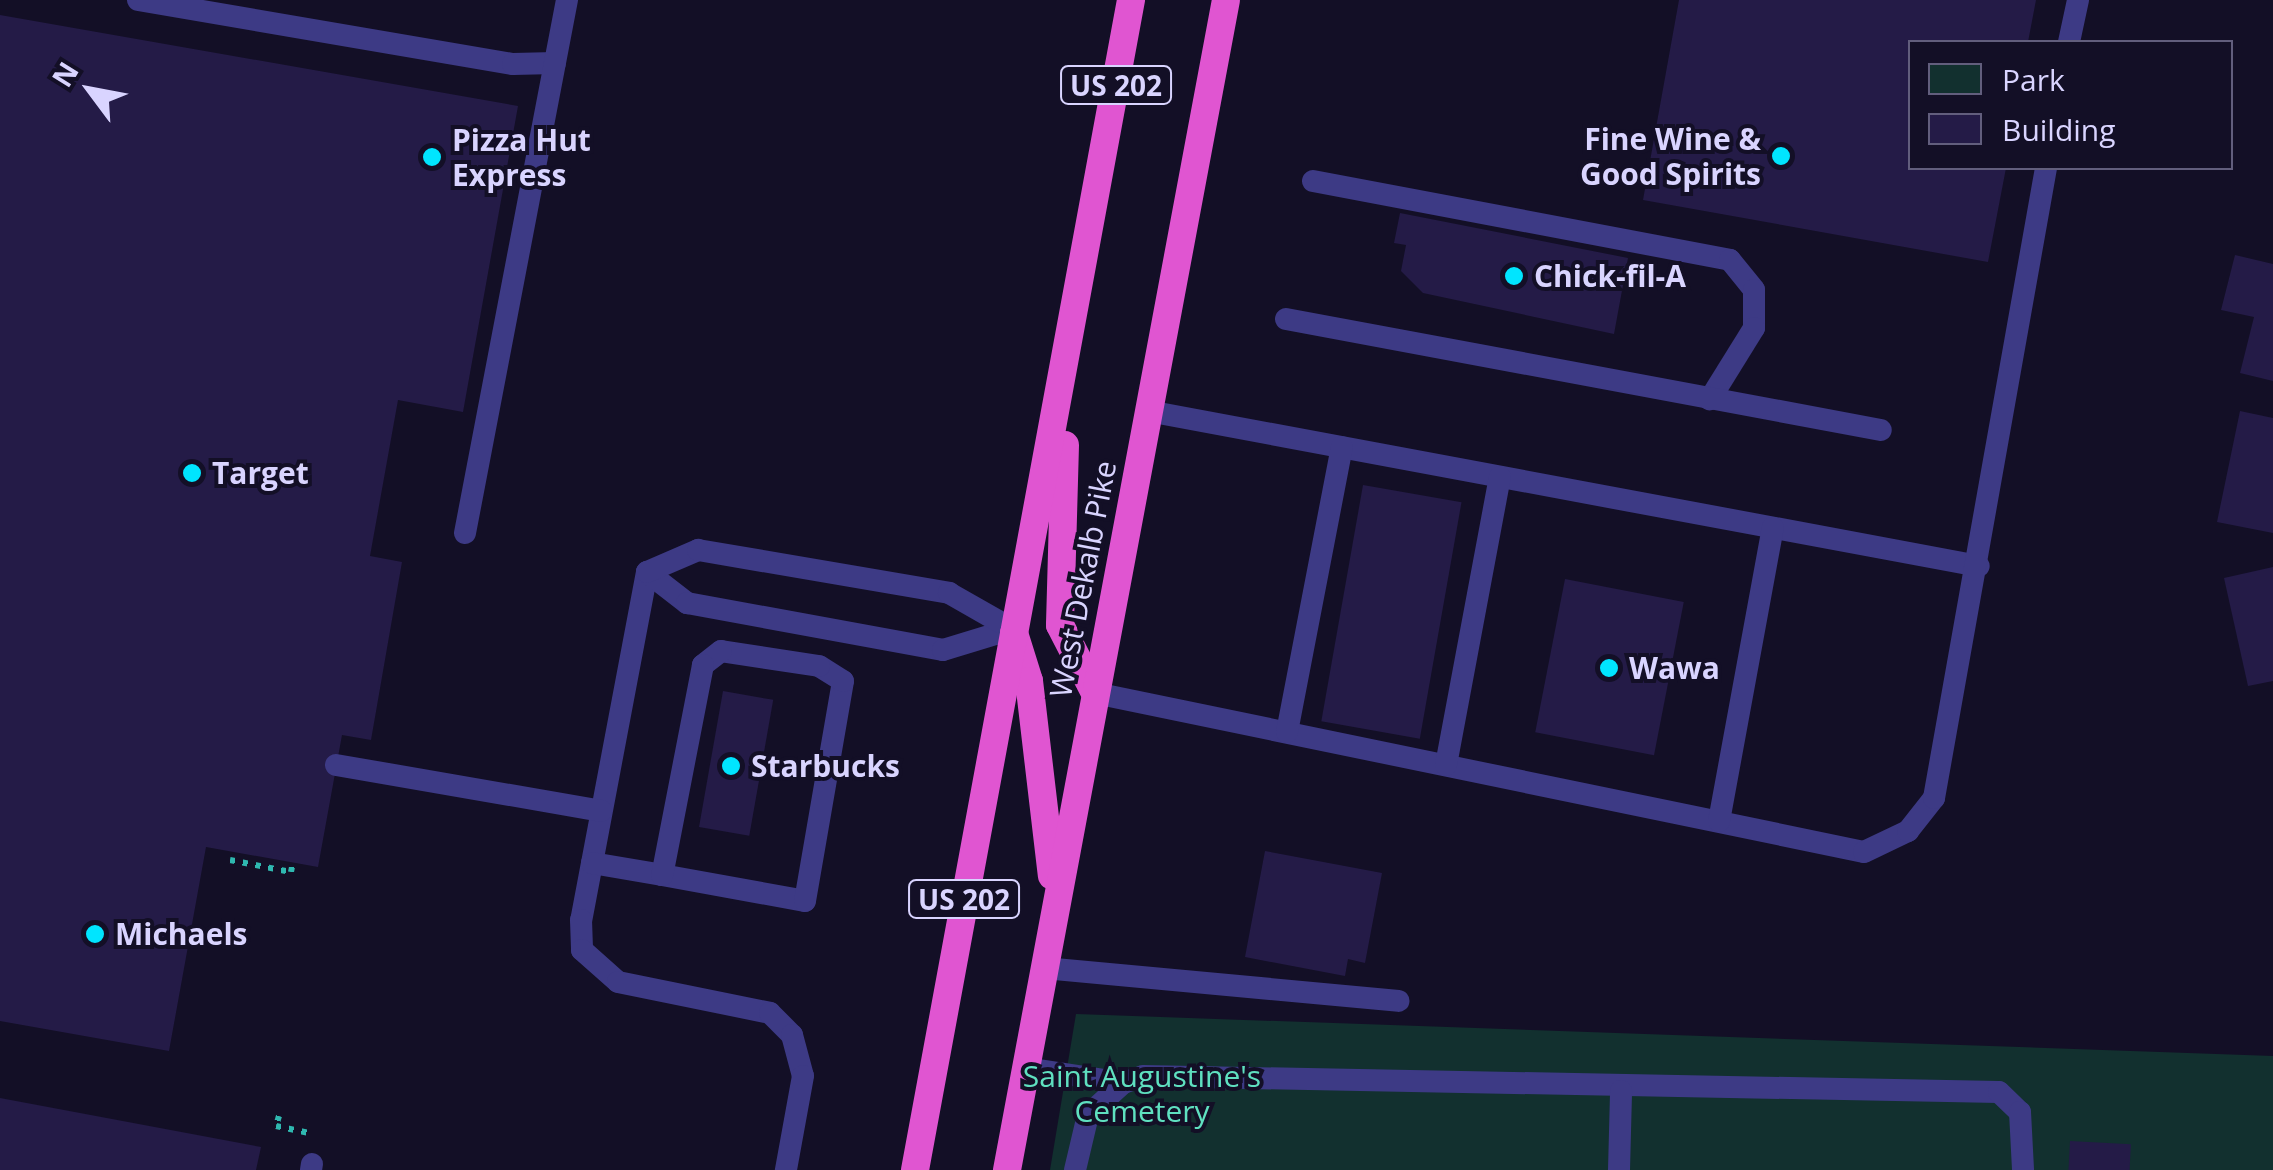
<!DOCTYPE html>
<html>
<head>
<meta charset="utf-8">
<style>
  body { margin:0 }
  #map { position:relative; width:2273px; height:1170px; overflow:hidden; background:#130f26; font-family:"Open Sans",sans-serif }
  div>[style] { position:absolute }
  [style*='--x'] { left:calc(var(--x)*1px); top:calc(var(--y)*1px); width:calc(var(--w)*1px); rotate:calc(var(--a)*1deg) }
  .green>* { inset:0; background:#12302f }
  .building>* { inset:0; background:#241b47; transform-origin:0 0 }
  .path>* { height:6px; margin-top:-3px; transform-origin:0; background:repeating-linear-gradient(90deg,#2fb8b0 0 5px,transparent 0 13px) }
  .service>* { height:22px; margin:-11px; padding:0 11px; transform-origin:11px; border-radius:11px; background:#3d3a85 }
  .trunk>* { height:28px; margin:-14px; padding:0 14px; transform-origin:14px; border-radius:14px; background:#e055d1 }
  .dots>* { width:28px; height:28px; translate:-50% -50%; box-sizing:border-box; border:5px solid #130f26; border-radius:50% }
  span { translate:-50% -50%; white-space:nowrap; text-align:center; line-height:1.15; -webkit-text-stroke:8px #130f26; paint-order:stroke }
  .shield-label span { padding:2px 8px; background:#130f26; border:2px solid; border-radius:8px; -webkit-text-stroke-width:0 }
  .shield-label { font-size:28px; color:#d9d4ff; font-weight:700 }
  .poi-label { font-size:30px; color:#d9d4ff; font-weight:700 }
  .right { translate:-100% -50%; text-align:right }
  .left { translate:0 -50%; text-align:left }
  .street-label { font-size:30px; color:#d9d4ff }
  .park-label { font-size:30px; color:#5fe0c0 }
  .legend { position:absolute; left:1908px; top:40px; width:325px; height:130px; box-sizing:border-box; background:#130f26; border:2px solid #625e7d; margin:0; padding:12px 18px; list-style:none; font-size:30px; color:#d9d4ff }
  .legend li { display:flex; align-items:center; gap:20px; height:50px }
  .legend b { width:50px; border:2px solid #625e7d }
  .north { position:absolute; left:40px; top:40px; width:100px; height:100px; -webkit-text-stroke:8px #130f26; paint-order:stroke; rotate:302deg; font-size:28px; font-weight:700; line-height:40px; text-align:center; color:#d9d4ff }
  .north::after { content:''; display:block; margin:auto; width:35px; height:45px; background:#d9d4ff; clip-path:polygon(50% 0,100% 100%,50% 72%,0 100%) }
</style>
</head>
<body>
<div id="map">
  <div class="green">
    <i style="clip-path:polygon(1076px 1014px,2273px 1056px,2273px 1170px,1050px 1170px)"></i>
  </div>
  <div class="building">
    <i style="clip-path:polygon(1679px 0,2036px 0,2028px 42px,1910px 42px,1910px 168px,2006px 168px,1988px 262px,1643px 200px)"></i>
    <i style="clip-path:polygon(0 15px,518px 106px,463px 412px,398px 400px,370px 556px,402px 562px,371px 740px,342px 735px,318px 867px,206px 847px,169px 1051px,0 1021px)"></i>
    <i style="clip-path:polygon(1400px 213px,1628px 258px,1614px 334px,1423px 293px,1401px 271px,1406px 245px,1394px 243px)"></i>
    <i style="clip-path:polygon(2235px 255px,2273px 264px,2273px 381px,2240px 373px,2254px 317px,2221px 310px)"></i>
    <i style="clip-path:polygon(2240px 411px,2273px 418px,2273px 533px,2217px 522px)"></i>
    <i style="left:1363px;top:485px;width:100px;height:240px;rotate:10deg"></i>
    <i style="clip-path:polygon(2273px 567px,2273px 681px,2248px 686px,2224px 578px)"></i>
    <i style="left:1565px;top:579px;width:121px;height:156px;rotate:11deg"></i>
    <i style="left:723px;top:691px;width:51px;height:138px;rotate:10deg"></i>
    <i style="clip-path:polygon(1265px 851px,1382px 873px,1365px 963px,1348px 959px,1345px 976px,1245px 957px)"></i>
    <i style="clip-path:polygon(0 1098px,261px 1147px,256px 1170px,0 1170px)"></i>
    <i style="left:2070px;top:1141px;width:61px;height:29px;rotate:3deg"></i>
  </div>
  <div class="path">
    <i style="--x:230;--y:860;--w:62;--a:11.1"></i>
    <i style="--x:291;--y:872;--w:10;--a:-79"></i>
    <i style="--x:279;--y:1116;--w:10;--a:107"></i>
    <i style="--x:276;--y:1126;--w:35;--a:12"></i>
  </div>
  <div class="service">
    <i style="--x:138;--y:0;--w:380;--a:9.7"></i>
    <i style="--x:513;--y:64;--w:42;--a:-1.4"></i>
    <i style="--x:2069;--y:42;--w:43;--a:-77.9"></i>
    <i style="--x:1313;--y:181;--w:424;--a:10.7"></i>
    <i style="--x:1730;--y:260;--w:38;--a:51"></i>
    <i style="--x:1754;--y:290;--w:38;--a:90"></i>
    <i style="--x:1754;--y:328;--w:84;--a:121.8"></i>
    <i style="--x:1286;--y:319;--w:605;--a:10.57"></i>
    <i style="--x:1148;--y:411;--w:845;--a:10.57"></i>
    <i style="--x:465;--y:533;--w:543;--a:-79.17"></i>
    <i style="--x:647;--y:572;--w:354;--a:100.7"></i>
    <i style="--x:581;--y:920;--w:30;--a:88"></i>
    <i style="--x:582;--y:950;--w:48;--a:41.6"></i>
    <i style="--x:618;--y:982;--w:155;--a:11.5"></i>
    <i style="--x:770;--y:1013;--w:31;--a:45"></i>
    <i style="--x:792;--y:1035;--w:42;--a:75"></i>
    <i style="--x:803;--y:1076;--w:96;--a:100.3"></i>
    <i style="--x:647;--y:572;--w:51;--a:37.8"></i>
    <i style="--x:687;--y:603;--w:260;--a:10.4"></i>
    <i style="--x:943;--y:650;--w:72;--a:-16.9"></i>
    <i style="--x:647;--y:572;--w:56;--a:-23.3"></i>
    <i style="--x:698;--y:550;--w:255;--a:9.7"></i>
    <i style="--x:949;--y:593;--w:73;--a:29.7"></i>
    <i style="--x:1095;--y:693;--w:785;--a:11.68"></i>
    <i style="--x:1864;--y:852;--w:49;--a:-25.5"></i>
    <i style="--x:1908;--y:831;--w:42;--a:-51.8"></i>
    <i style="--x:1934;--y:798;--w:640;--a:-79.92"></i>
    <i style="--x:1287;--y:732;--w:290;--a:-79.1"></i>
    <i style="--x:336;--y:765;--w:269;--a:9.8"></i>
    <i style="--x:1446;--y:765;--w:293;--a:-79.4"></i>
    <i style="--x:1719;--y:821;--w:298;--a:-79.6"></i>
    <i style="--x:592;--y:863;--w:71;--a:9.7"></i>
    <i style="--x:662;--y:875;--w:145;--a:10.3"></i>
    <i style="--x:805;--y:901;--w:223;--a:-80.2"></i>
    <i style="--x:843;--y:681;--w:28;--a:-148"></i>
    <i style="--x:819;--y:666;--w:99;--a:-171.3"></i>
    <i style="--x:721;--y:651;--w:23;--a:142"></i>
    <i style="--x:703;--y:665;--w:214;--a:101"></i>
    <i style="--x:1044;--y:968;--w:356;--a:5.3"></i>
    <i style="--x:1026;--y:1068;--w:98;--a:8.8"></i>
    <i style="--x:311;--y:1170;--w:6;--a:-81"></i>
    <i style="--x:1075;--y:1170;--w:57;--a:-76.7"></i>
    <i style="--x:1088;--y:1115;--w:47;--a:-42.4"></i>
    <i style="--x:1123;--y:1083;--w:21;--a:-19"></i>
    <i style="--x:1143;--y:1076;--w:856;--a:1.07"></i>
    <i style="--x:1999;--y:1092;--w:29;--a:44"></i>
    <i style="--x:2020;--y:1112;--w:58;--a:87"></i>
    <i style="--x:1619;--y:1170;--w:79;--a:-88.5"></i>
  </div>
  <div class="trunk">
    <i style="--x:1065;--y:445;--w:180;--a:91.6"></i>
    <i style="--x:1060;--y:625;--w:76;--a:62.8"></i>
    <i style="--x:1014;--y:633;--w:50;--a:72.6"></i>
    <i style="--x:1029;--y:681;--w:196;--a:83.3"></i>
    <i style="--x:915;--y:1170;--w:1190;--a:-79.54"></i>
    <i style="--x:1007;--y:1170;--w:1190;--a:-79.4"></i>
  </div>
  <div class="dots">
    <i style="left:1781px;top:156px;background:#00e5ff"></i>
    <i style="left:432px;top:157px;background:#00e5ff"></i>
    <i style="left:1514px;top:276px;background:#00e5ff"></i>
    <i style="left:192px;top:473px;background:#00e5ff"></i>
    <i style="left:1609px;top:668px;background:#00e5ff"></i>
    <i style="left:731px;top:766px;background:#00e5ff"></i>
    <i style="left:95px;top:934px;background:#00e5ff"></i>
  </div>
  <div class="shield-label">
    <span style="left:1116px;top:85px">US 202</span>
    <span style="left:964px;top:899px">US 202</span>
  </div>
  <div class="poi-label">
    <span class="right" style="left:1761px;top:156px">Fine Wine &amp;<br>Good Spirits</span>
    <span class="left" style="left:452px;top:157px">Pizza Hut<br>Express</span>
    <span class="left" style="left:1534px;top:276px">Chick-fil-A</span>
    <span class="left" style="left:212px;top:473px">Target</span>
    <span class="left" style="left:1629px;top:668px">Wawa</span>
    <span class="left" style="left:751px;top:766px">Starbucks</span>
    <span class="left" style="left:115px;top:934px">Michaels</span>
  </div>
  <div class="street-label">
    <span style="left:1083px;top:579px;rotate:-79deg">West Dekalb Pike</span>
  </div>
  <div class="park-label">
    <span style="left:1142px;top:1093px">Saint Augustine's<br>Cemetery</span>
  </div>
  <ul class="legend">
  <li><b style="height:28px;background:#12302f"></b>Park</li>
  <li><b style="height:28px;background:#241b47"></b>Building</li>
  </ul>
  <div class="north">N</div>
</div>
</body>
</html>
